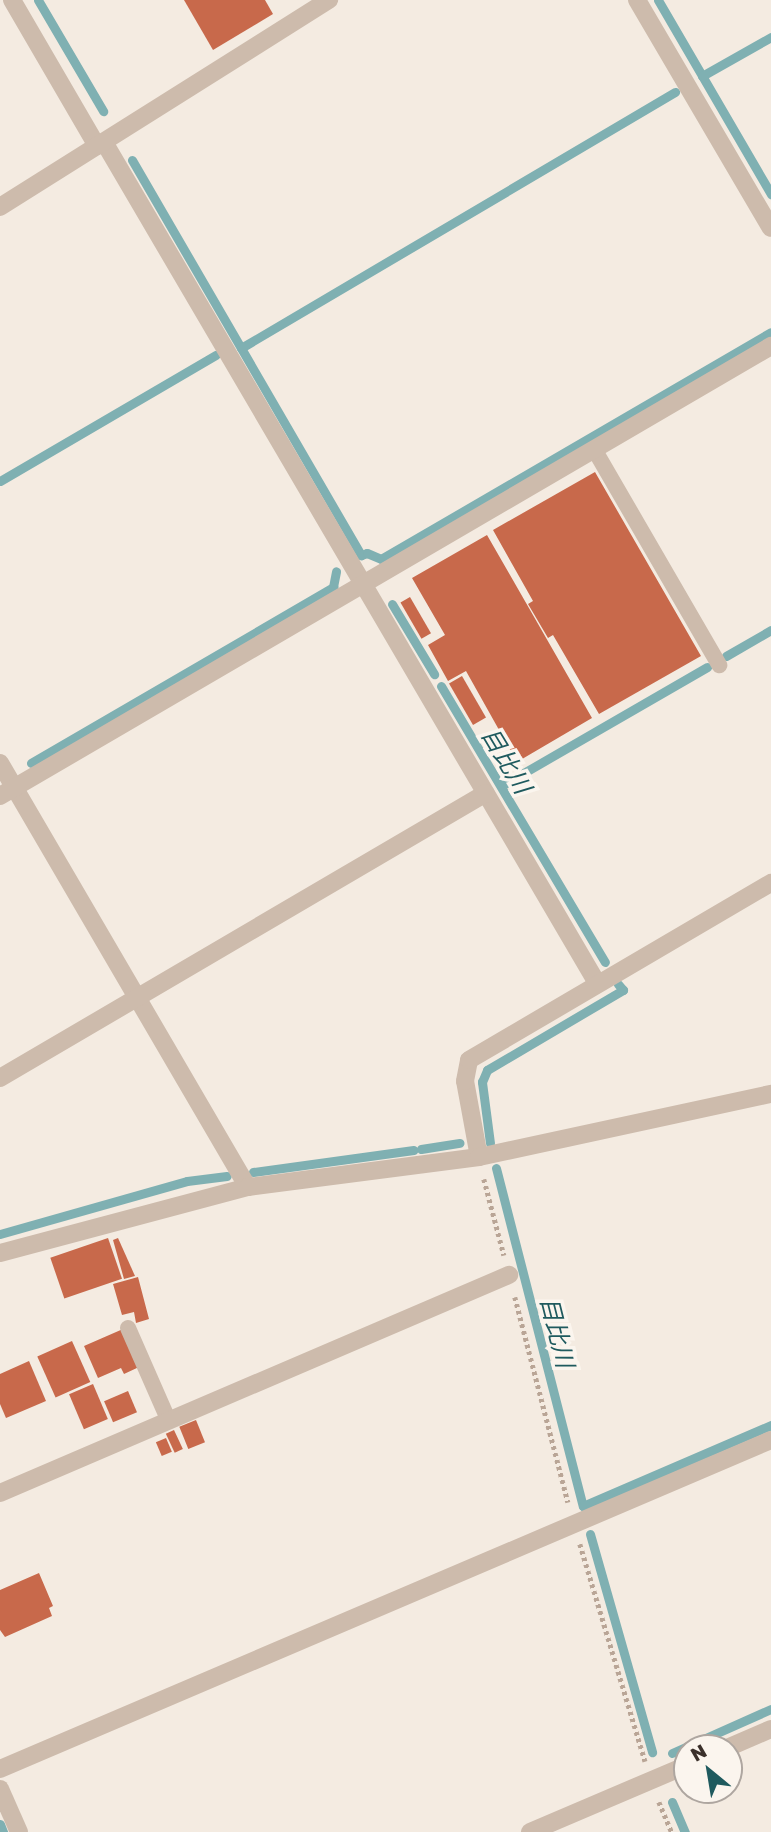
<!DOCTYPE html>
<html>
<head>
<meta charset="utf-8">
<style>
  body { margin:0 }
  #map { position:relative; width:771px; height:1832px; overflow:hidden; background:#f4ebe1; font-family:"Golos Text","Noto Sans JP",sans-serif }
  div>[style] { position:absolute }
  [style*='--x'] { left:calc(var(--x)*1px); top:calc(var(--y)*1px); width:calc(var(--w)*1px); rotate:calc(var(--a)*1deg) }
  .stream>* { height:9px; margin:-4.5px; padding:0 4.5px; transform-origin:4.5px; border-radius:4.5px; background:#7fb0b2 }
  .building>* { inset:0; background:#c8694b; transform-origin:0 0 }
  .path>* { height:4.5px; margin-top:-2.25px; transform-origin:0; background:repeating-linear-gradient(90deg,#b9a596 0 3.5px,transparent 0 7px) }
  .lane>* { height:16px; margin:-8px; padding:0 8px; transform-origin:8px; border-radius:8px; background:#cdbbac }
  .street>* { height:18px; margin:-9px; padding:0 9px; transform-origin:9px; border-radius:9px; background:#cdbbac }
  span { translate:-50% -50%; white-space:nowrap; text-align:center; line-height:1.15; -webkit-text-stroke:7px #fbf5ee; paint-order:stroke }
  .water-label { font-size:24px; color:#1f5a5e; font-style:italic }
  .north { position:absolute; left:673px; top:1734px; width:70px; height:70px; box-sizing:border-box; background:#fbf5ee; border:2px solid #aea6a0; border-radius:50%; rotate:330deg; font-size:19px; font-weight:700; line-height:28px; text-align:center; color:#3b302b }
  .north::after { content:''; display:block; margin:auto; width:24px; height:32px; background:#1f5a5e; clip-path:polygon(50% 0,100% 100%,50% 72%,0 100%) }
</style>
</head>
<body>
<div id="map">
  <div class="stream">
    <i style="--x:38;--y:0;--w:129;--a:59.6"></i>
    <i style="--x:658;--y:0;--w:225;--a:59.8"></i>
    <i style="--x:702;--y:76;--w:79;--a:-29.5"></i>
    <i style="--x:132;--y:160;--w:457;--a:59.9"></i>
    <i style="--x:361;--y:555;--w:6;--a:-18"></i>
    <i style="--x:367;--y:553;--w:15;--a:23"></i>
    <i style="--x:381;--y:559;--w:451;--a:-30.2"></i>
    <i style="--x:241;--y:348;--w:504;--a:-30.53"></i>
    <i style="--x:0;--y:481;--w:250;--a:-30.3"></i>
    <i style="--x:392;--y:604;--w:82;--a:59"></i>
    <i style="--x:726;--y:656;--w:52;--a:-30"></i>
    <i style="--x:441;--y:686;--w:321;--a:59.3"></i>
    <i style="--x:31;--y:763;--w:350;--a:-30.2"></i>
    <i style="--x:333;--y:587;--w:16;--a:-79"></i>
    <i style="--x:501;--y:786;--w:238;--a:-30"></i>
    <i style="--x:490;--y:1143;--w:62;--a:-97.5"></i>
    <i style="--x:482;--y:1082;--w:13;--a:-67"></i>
    <i style="--x:487;--y:1070;--w:158;--a:-30.5"></i>
    <i style="--x:623;--y:990;--w:8;--a:-130"></i>
    <i style="--x:421;--y:1149;--w:39;--a:-9"></i>
    <i style="--x:496;--y:1168;--w:349;--a:75.6"></i>
    <i style="--x:583;--y:1506;--w:205;--a:-23.3"></i>
    <i style="--x:253;--y:1172;--w:162;--a:-7.8"></i>
    <i style="--x:0;--y:1234;--w:194;--a:-15.8"></i>
    <i style="--x:187;--y:1181;--w:40;--a:-7.1"></i>
    <i style="--x:590;--y:1534;--w:227;--a:74.1"></i>
    <i style="--x:672;--y:1753;--w:108;--a:-24"></i>
    <i style="--x:672;--y:1802;--w:33;--a:67"></i>
    <i style="--x:0;--y:1824;--w:9;--a:69"></i>
  </div>
  <div class="building">
    <i style="clip-path:polygon(184px 0,265px 0,273px 14px,213px 50px)"></i>
    <i style="clip-path:polygon(595px 472px,701px 656px,599px 714px,553px 635px,548px 638px,528px 604px,533px 601px,493px 530px)"></i>
    <i style="clip-path:polygon(487px 535px,592px 718px,517px 762px,466px 671px,448px 681px,428px 645px,445px 635px,412px 578px)"></i>
    <i style="left:410px;top:597px;width:42px;height:11px;rotate:60deg"></i>
    <i style="left:462px;top:676px;width:48px;height:15px;rotate:60deg"></i>
    <i style="left:108px;top:1238px;width:43px;height:61px;rotate:71deg"></i>
    <i style="clip-path:polygon(118px 1238px,135px 1276px,124px 1279px,113px 1240px)"></i>
    <i style="clip-path:polygon(138px 1277px,149px 1319px,136px 1323px,134px 1312px,122px 1315px,113px 1284px)"></i>
    <i style="clip-path:polygon(123px 1329px,139px 1367px,124px 1374px,121px 1368px,98px 1378px,84px 1346px)"></i>
    <i style="left:72px;top:1341px;width:45px;height:38px;rotate:66deg"></i>
    <i style="clip-path:polygon(29px 1361px,46px 1401px,6px 1418px,0 1404px,0 1374px)"></i>
    <i style="left:93px;top:1384px;width:38px;height:26px;rotate:67deg"></i>
    <i style="left:128px;top:1391px;width:23px;height:26px;rotate:67deg"></i>
    <i style="left:196px;top:1420px;width:24px;height:18px;rotate:68deg"></i>
    <i style="left:174px;top:1430px;width:21px;height:9px;rotate:65deg"></i>
    <i style="left:166px;top:1438px;width:15px;height:11px;rotate:67deg"></i>
    <i style="clip-path:polygon(39px 1573px,53px 1606px,49px 1608px,52px 1616px,5px 1637px,0 1630px,0 1590px)"></i>
  </div>
  <div class="path">
    <i style="--x:484;--y:1179;--w:79;--a:75.3"></i>
    <i style="--x:515;--y:1297;--w:212;--a:75.5"></i>
    <i style="--x:580;--y:1544;--w:227;--a:73.3"></i>
    <i style="--x:659;--y:1802;--w:33;--a:67"></i>
  </div>
  <div class="lane">
    <i style="--x:594;--y:449;--w:250;--a:59.9"></i>
    <i style="--x:128;--y:1328;--w:99;--a:66.3"></i>
  </div>
  <div class="street">
    <i style="--x:12;--y:0;--w:169;--a:59.8"></i>
    <i style="--x:637;--y:0;--w:264;--a:59.6"></i>
    <i style="--x:104;--y:142;--w:975;--a:59.62"></i>
    <i style="--x:0;--y:207;--w:389;--a:-32.2"></i>
    <i style="--x:0;--y:763;--w:491;--a:59.7"></i>
    <i style="--x:0;--y:796;--w:893;--a:-30.27"></i>
    <i style="--x:0;--y:1078;--w:563;--a:-30.39"></i>
    <i style="--x:479;--y:1157;--w:77;--a:-100.4"></i>
    <i style="--x:465;--y:1081;--w:21;--a:-79"></i>
    <i style="--x:469;--y:1060;--w:350;--a:-30.4"></i>
    <i style="--x:0;--y:1253;--w:257;--a:-14.9"></i>
    <i style="--x:248;--y:1187;--w:233;--a:-7.4"></i>
    <i style="--x:479;--y:1157;--w:299;--a:-12.2"></i>
    <i style="--x:0;--y:1493;--w:554;--a:-23.19"></i>
    <i style="--x:727;--y:1748;--w:48;--a:-23.4"></i>
    <i style="--x:0;--y:1769;--w:838;--a:-23.11"></i>
    <i style="--x:0;--y:1789;--w:47;--a:66.2"></i>
    <i style="--x:530;--y:1832;--w:171;--a:-23.1"></i>
  </div>
  <div class="water-label">
    <span style="left:507px;top:760px;rotate:59deg">目比川</span>
    <span style="left:558px;top:1332px;rotate:76deg">目比川</span>
  </div>
  <div class="north">N</div>
</div>
</body>
</html>
